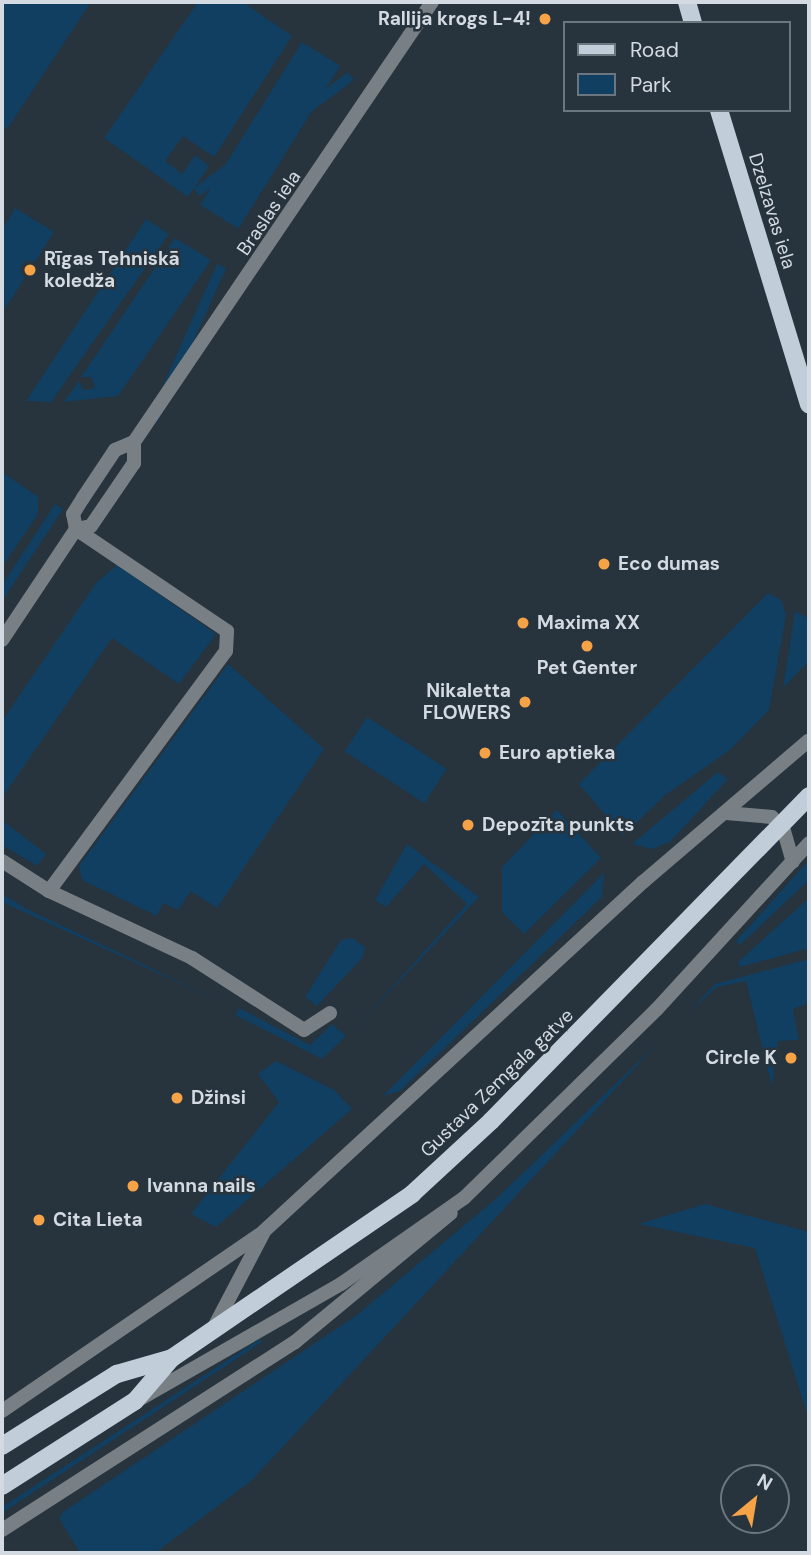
<!DOCTYPE html>
<html>
<head>
<meta charset="utf-8">
<style>
  body { margin:0 }
  #map { position:relative; width:811px; height:1555px; overflow:hidden; background:#27333d; font-family:"DM Sans",sans-serif }
  div>[style] { position:absolute }
  [style*='--x'] { left:calc(var(--x)*1px); top:calc(var(--y)*1px); width:calc(var(--w)*1px); rotate:calc(var(--a)*1deg) }
  .green>* { inset:0; background:#113f61; transform-origin:0 0 }
  .minor>* { height:14px; margin:-7px; padding:0 7px; transform-origin:7px; border-radius:7px; background:#798085 }
  .primary>* { height:18px; margin:-9px; padding:0 9px; transform-origin:9px; border-radius:9px; background:#c1ced9 }
  .primary-bridge>* { height:18px; margin:-9px; padding:0 9px; transform-origin:9px; border-radius:9px; background:#c1ced9 }
  .dots>* { width:19px; height:19px; translate:-50% -50%; box-sizing:border-box; border:4px solid #27333d; border-radius:50% }
  span { translate:-50% -50%; white-space:nowrap; text-align:center; line-height:1.15; -webkit-text-stroke:5px #27333d; paint-order:stroke }
  .poi-label { font-size:19px; color:#d3dae1; font-weight:700 }
  .right { translate:-100% -50%; text-align:right }
  .left { translate:0 -50%; text-align:left }
  .street-label { font-size:19px; color:#d3dae1 }
  .frame { position:absolute; inset:0; border:4px solid #d3dae1; pointer-events:none }
  .legend { position:absolute; left:563px; top:21px; width:228px; height:91px; box-sizing:border-box; background:#27333d; border:2px solid #6c767f; margin:0; padding:9px 12px; list-style:none; font-size:21px; color:#d3dae1 }
  .legend li { display:flex; align-items:center; gap:14px; height:35px }
  .legend b { width:35px; border:2px solid #6c767f }
  .north { position:absolute; left:720px; top:1464px; width:70px; height:70px; box-sizing:border-box; background:#27333d; border:2px solid #6c767f; border-radius:50%; rotate:30deg; font-size:19px; font-weight:700; line-height:28px; text-align:center; color:#d3dae1 }
  .north::after { content:''; display:block; margin:auto; width:24px; height:32px; background:#f6a247; clip-path:polygon(50% 0,100% 100%,50% 72%,0 100%) }
</style>
</head>
<body>
<div id="map">
  <div class="green">
    <i style="clip-path:polygon(2px 2px,91px 2px,7px 129px,2px 124px)"></i>
    <i style="clip-path:polygon(198px 2px,243px 2px,292px 36px,214px 157px,183px 136px,165px 161px,182px 174px,195px 155px,209px 166px,188px 197px,104px 138px)"></i>
    <i style="left:302px;top:42px;width:45px;height:192px;rotate:32deg"></i>
    <i style="left:348px;top:72px;width:10px;height:193px;rotate:53deg"></i>
    <i style="clip-path:polygon(15px 208px,54px 232px,5px 309px,2px 230px)"></i>
    <i style="clip-path:polygon(146px 219px,169px 234px,51px 402px,26px 401px)"></i>
    <i style="clip-path:polygon(175px 238px,211px 260px,118px 396px,64px 402px,79px 381px,83px 390px,95px 388px,91px 377px,81px 377px)"></i>
    <i style="left:217px;top:264px;width:10px;height:168px;rotate:24deg"></i>
    <i style="clip-path:polygon(2px 472px,38px 497px,38px 514px,2px 567px)"></i>
    <i style="clip-path:polygon(55px 504px,63px 509px,2px 601px,2px 585px)"></i>
    <i style="clip-path:polygon(117px 565px,216px 634px,179px 684px,112px 638px,2px 798px,2px 721px,96px 583px)"></i>
    <i style="clip-path:polygon(768px 593px,781px 600px,786px 615px,769px 710px,730px 750px,664px 796px,623px 836px,579px 784px)"></i>
    <i style="clip-path:polygon(795px 611px,809px 619px,809px 661px,783px 688px)"></i>
    <i style="clip-path:polygon(228px 664px,324px 749px,217px 908px,191px 891px,178px 910px,163px 903px,157px 916px,82px 880px,79px 866px)"></i>
    <i style="left:367px;top:717px;width:95px;height:41px;rotate:33deg"></i>
    <i style="clip-path:polygon(718px 772px,728px 779px,670px 842px,652px 849px,632px 844px)"></i>
    <i style="clip-path:polygon(557px 810px,601px 858px,524px 934px,502px 912px,502px 867px)"></i>
    <i style="clip-path:polygon(2px 820px,46px 854px,37px 866px,2px 845px)"></i>
    <i style="clip-path:polygon(407px 844px,479px 897px,352px 1032px,467px 904px,424px 864px,386px 907px,375px 900px)"></i>
    <i style="clip-path:polygon(809px 860px,809px 880px,740px 945px,736px 941px)"></i>
    <i style="clip-path:polygon(604px 873px,602px 897px,400px 1091px,383px 1096px)"></i>
    <i style="clip-path:polygon(2px 894px,27px 909px,226px 1004px,2px 902px)"></i>
    <i style="clip-path:polygon(809px 898px,809px 948px,740px 967px,738px 962px)"></i>
    <i style="clip-path:polygon(352px 938px,365px 947px,363px 957px,317px 1006px,305px 997px,341px 940px)"></i>
    <i style="clip-path:polygon(809px 959px,809px 1003px,793px 1009px,799px 1040px,778px 1041px,772px 1087px,746px 981px,717px 987px,688px 1013px,715px 984px)"></i>
    <i style="clip-path:polygon(239px 1008px,310px 1045px,332px 1024px,346px 1036px,322px 1059px,235px 1015px)"></i>
    <i style="clip-path:polygon(659px 1042px,250px 1482px,155px 1553px,80px 1553px,59px 1518px,63px 1512px,357px 1315px,497px 1198px)"></i>
    <i style="clip-path:polygon(276px 1061px,334px 1090px,352px 1109px,216px 1227px,191px 1214px,279px 1102px,258px 1074px)"></i>
    <i style="clip-path:polygon(705px 1204px,809px 1232px,809px 1420px,755px 1248px,639px 1224px)"></i>
    <i style="clip-path:polygon(260px 1339px,262px 1342px,2px 1513px,2px 1507px)"></i>
  </div>
  <div class="minor">
    <i style="--x:76;--y:529;--w:15;--a:-11"></i>
    <i style="--x:91;--y:526;--w:76;--a:-55.7"></i>
    <i style="--x:134;--y:463;--w:21;--a:-90"></i>
    <i style="--x:2;--y:640;--w:133;--a:-56.3"></i>
    <i style="--x:76;--y:529;--w:15;--a:-101"></i>
    <i style="--x:73;--y:514;--w:19;--a:-58"></i>
    <i style="--x:83;--y:498;--w:58;--a:-56.3"></i>
    <i style="--x:115;--y:450;--w:21;--a:-23"></i>
    <i style="--x:134;--y:442;--w:531;--a:-55.89"></i>
    <i style="--x:726;--y:813;--w:46;--a:5"></i>
    <i style="--x:772;--y:817;--w:18;--a:49"></i>
    <i style="--x:784;--y:831;--w:32;--a:74"></i>
    <i style="--x:2;--y:861;--w:56;--a:32.6"></i>
    <i style="--x:49;--y:891;--w:158;--a:25.1"></i>
    <i style="--x:192;--y:958;--w:133;--a:32.7"></i>
    <i style="--x:304;--y:1030;--w:31;--a:-33"></i>
    <i style="--x:49;--y:891;--w:298;--a:-53.6"></i>
    <i style="--x:226;--y:651;--w:20;--a:-87"></i>
    <i style="--x:227;--y:631;--w:182;--a:-146"></i>
    <i style="--x:212;--y:1331;--w:110;--a:-62.3"></i>
    <i style="--x:140;--y:1399;--w:232;--a:-29.8"></i>
    <i style="--x:341;--y:1284;--w:150;--a:-35"></i>
    <i style="--x:464;--y:1198;--w:270;--a:-44.4"></i>
    <i style="--x:657;--y:1009;--w:225;--a:-47.5"></i>
    <i style="--x:2;--y:1411;--w:316;--a:-34.4"></i>
    <i style="--x:263;--y:1232;--w:517;--a:-42.65"></i>
    <i style="--x:643;--y:882;--w:218;--a:-40.5"></i>
    <i style="--x:2;--y:1530;--w:348;--a:-32.7"></i>
    <i style="--x:295;--y:1342;--w:202;--a:-39.6"></i>
  </div>
  <div class="primary">
    <i style="--x:687;--y:2;--w:22;--a:74"></i>
    <i style="--x:719;--y:110;--w:308;--a:73"></i>
    <i style="--x:2;--y:1446;--w:136;--a:-32.1"></i>
    <i style="--x:117;--y:1374;--w:57;--a:-16.2"></i>
    <i style="--x:172;--y:1358;--w:291;--a:-34.3"></i>
    <i style="--x:2;--y:1486;--w:158;--a:-32.6"></i>
    <i style="--x:135;--y:1401;--w:55;--a:-49.4"></i>
  </div>
  <div class="primary-bridge">
    <i style="--x:412;--y:1194;--w:108;--a:-42.7"></i>
    <i style="--x:491;--y:1121;--w:455;--a:-45.6"></i>
  </div>
  <div class="dots">
    <i style="left:545px;top:19px;background:#f6a247"></i>
    <i style="left:30px;top:270px;background:#f6a247"></i>
    <i style="left:604px;top:564px;background:#f6a247"></i>
    <i style="left:523px;top:623px;background:#f6a247"></i>
    <i style="left:587px;top:646px;background:#f6a247"></i>
    <i style="left:525px;top:702px;background:#f6a247"></i>
    <i style="left:485px;top:753px;background:#f6a247"></i>
    <i style="left:468px;top:825px;background:#f6a247"></i>
    <i style="left:791px;top:1058px;background:#f6a247"></i>
    <i style="left:177px;top:1098px;background:#f6a247"></i>
    <i style="left:133px;top:1186px;background:#f6a247"></i>
    <i style="left:39px;top:1220px;background:#f6a247"></i>
  </div>
  <div class="poi-label">
    <span class="right" style="left:531px;top:19px">Rallija krogs L-4!</span>
    <span class="left" style="left:44px;top:270px">Rīgas Tehniskā<br>koledža</span>
    <span class="left" style="left:618px;top:564px">Eco dumas</span>
    <span class="left" style="left:537px;top:623px">Maxima XX</span>
    <span style="left:587px;top:668px">Pet Genter</span>
    <span class="right" style="left:511px;top:702px">Nikaletta<br>FLOWERS</span>
    <span class="left" style="left:499px;top:753px">Euro aptieka</span>
    <span class="left" style="left:482px;top:825px">Depozīta punkts</span>
    <span class="right" style="left:777px;top:1058px">Circle K</span>
    <span class="left" style="left:191px;top:1098px">Džinsi</span>
    <span class="left" style="left:147px;top:1186px">Ivanna nails</span>
    <span class="left" style="left:53px;top:1220px">Cita Lieta</span>
  </div>
  <div class="street-label">
    <span style="left:772px;top:211px;rotate:73deg">Dzelzavas iela</span>
    <span style="left:269px;top:213px;rotate:-56deg">Braslas iela</span>
    <span style="left:497px;top:1083px;rotate:-44deg">Gustava Zemgala gatve</span>
  </div>
  <div class="frame"></div>
  <ul class="legend">
  <li><b style="height:9px;background:#c1ced9"></b>Road</li>
  <li><b style="height:19px;background:#113f61"></b>Park</li>
  </ul>
  <div class="north">N</div>
</div>
</body>
</html>
